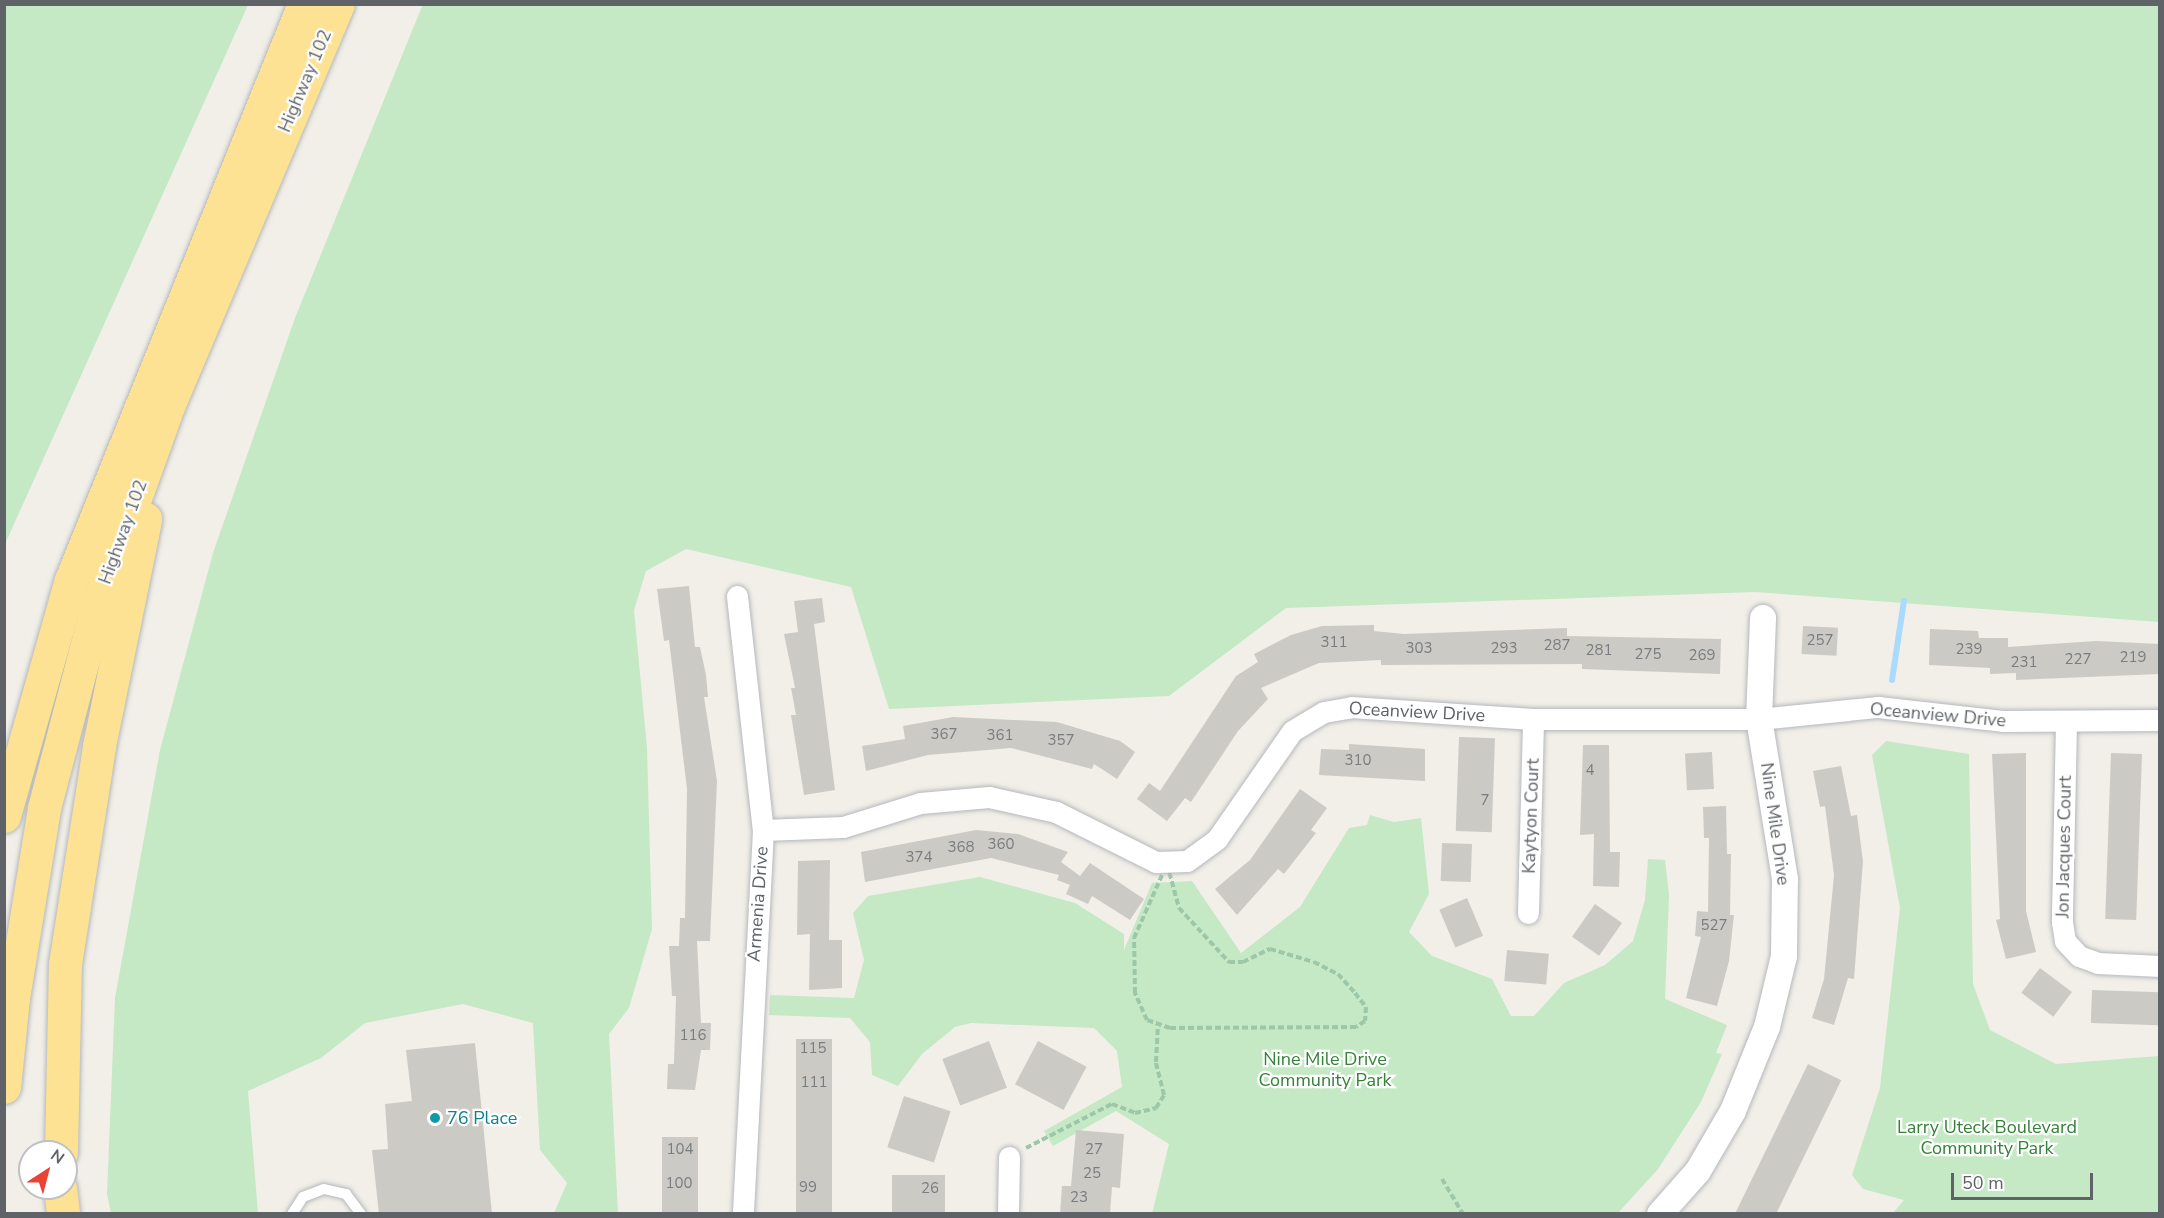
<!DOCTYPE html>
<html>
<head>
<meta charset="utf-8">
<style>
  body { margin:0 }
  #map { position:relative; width:2164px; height:1218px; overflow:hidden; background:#f1efe8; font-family:"Nunito Sans",sans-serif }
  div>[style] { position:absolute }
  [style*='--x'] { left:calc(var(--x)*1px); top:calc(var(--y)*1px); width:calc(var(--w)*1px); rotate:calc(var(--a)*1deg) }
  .green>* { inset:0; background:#c5e8c5 }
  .stream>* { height:6px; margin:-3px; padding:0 3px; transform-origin:3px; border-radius:3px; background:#aadaff }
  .building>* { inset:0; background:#cccac5; transform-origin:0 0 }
  .path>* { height:4px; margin-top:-2px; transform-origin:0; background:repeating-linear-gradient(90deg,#9cc7a9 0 6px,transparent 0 9px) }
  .roads { filter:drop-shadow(0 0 2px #b5b8bc) drop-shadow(0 0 2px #b5b8bc) }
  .service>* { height:10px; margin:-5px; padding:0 5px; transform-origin:5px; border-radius:5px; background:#fff }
  .minor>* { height:21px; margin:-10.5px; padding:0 10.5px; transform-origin:10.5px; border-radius:10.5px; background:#fff }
  .tertiary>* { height:26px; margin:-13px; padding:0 13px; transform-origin:13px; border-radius:13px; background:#fff }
  .motorway>* { height:33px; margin:-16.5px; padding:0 16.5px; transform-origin:16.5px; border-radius:16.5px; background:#fde293 }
  .dots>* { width:16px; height:16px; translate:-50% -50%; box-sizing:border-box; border:3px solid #fff; border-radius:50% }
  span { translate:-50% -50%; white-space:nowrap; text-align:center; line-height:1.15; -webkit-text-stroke:4.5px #fff; paint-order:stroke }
  .number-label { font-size:15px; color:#7a7d7f }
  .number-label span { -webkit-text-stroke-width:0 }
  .street-label { font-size:18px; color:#5f6368 }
  .park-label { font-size:18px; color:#348238 }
  .culture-label { font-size:18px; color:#0d838f }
  .left { translate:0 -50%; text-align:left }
  .frame { position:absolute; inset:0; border:6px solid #5f6368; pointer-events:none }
  .north { position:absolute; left:18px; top:1140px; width:60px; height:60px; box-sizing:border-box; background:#fff; border:2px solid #bfc1c3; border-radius:50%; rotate:36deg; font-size:16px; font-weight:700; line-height:24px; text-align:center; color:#5f6368 }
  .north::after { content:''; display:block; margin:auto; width:21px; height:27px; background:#ea4335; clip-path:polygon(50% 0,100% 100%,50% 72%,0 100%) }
  .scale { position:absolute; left:1951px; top:1173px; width:142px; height:27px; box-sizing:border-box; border:3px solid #5f6368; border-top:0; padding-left:8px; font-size:18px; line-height:21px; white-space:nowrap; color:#5f6368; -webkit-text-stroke:4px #fff; paint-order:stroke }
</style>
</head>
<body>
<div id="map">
  <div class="green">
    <i style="clip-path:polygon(5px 4px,248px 5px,5px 544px,4px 5px)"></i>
    <i style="clip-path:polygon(423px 4px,2159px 5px,2159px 622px,1755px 592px,1286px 608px,1169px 696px,889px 709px,851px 587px,686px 549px,646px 571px,634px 610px,647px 748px,652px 929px,629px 1008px,609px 1034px,618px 1213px,554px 1213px,567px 1183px,540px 1150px,533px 1023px,463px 1004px,365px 1023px,321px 1058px,248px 1091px,258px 1213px,111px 1213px,107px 1194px,115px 998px,160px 750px,213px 553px,295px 318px)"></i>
    <i style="clip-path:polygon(1886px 741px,1969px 754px,1973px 984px,1990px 1030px,2056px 1064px,2159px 1056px,2159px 1213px,1893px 1213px,1904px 1200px,1863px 1189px,1852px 1175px,1880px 1088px,1900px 908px,1872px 755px)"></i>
    <i style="clip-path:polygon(1370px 815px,1394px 822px,1421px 818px,1429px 894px,1409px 932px,1432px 956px,1492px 979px,1511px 1016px,1534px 1016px,1564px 983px,1605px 965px,1633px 941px,1645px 900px,1648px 859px,1665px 860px,1669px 895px,1665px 999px,1727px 1025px,1716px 1053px,1722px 1054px,1701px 1102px,1658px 1169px,1618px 1213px,1152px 1214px,1169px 1144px,1116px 1111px,1053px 1146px,1044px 1131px,1122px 1087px,1117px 1051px,1094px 1028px,971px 1023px,955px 1027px,922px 1054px,898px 1086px,872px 1075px,870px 1042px,850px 1018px,769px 1015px,770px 995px,854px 998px,864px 960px,853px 913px,868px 896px,980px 877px,1075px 903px,1124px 934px,1124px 950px,1152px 883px,1192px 881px,1241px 953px,1300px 907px,1349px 828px,1367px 825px)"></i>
  </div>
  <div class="stream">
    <i style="--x:1892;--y:680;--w:80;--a:-81.4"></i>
  </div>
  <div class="building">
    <i style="clip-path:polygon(689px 586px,695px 647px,700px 647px,706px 675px,708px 697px,704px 697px,717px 781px,710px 941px,697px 941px,701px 1023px,711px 1023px,710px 1050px,701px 1050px,695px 1090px,667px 1089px,668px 1064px,674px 1064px,676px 996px,672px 996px,669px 946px,679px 946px,680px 918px,685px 918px,687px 789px,669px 640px,664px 641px,657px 589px)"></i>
    <i style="clip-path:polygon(822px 598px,825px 622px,814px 624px,835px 790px,804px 795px,791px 715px,796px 715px,791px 688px,795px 688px,784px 634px,798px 632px,794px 601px)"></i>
    <i style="clip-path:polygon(1374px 625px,1374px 631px,1404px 634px,1567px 628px,1567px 636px,1721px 639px,1720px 674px,1582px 669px,1582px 664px,1381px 665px,1381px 660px,1319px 663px,1261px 688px,1268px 699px,1238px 731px,1191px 802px,1185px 798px,1167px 821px,1137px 799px,1149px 783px,1160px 791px,1236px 676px,1258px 662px,1254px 654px,1291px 635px,1322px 626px)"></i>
    <i style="left:1803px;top:626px;width:35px;height:28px;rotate:3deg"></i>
    <i style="clip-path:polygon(1930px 629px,1978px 631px,1979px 638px,2008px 638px,2008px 647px,2096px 641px,2160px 644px,2160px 674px,2016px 680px,2016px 673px,1990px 674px,1990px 668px,1929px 665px)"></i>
    <i style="clip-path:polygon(953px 717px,1057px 722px,1120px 741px,1135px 752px,1117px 779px,1094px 764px,1092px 769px,1011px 748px,928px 755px,866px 771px,862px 746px,905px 739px,903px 726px)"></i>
    <i style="left:1459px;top:737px;width:36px;height:94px;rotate:2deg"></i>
    <i style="clip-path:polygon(1349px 744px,1425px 749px,1425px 781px,1319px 775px,1321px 749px,1349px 750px)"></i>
    <i style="clip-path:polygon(1583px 745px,1609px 745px,1610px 852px,1620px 852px,1619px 887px,1593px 886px,1594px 834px,1580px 835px)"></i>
    <i style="left:1712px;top:752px;width:37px;height:27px;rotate:87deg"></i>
    <i style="clip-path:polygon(2026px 753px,2026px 911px,2036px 952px,2006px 959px,1996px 920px,2000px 919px,1992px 754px)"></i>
    <i style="left:2111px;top:753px;width:31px;height:166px;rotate:2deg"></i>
    <i style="clip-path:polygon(1841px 766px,1851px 816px,1857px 815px,1863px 861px,1854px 979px,1848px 978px,1834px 1025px,1812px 1018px,1824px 979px,1834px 875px,1825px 806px,1820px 807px,1813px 771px)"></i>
    <i style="clip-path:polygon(1300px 789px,1327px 808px,1311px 830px,1316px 833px,1284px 874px,1278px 869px,1237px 915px,1215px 889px,1250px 860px)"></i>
    <i style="clip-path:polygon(1726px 806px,1727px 854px,1731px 854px,1730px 915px,1734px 915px,1729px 961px,1717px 1006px,1686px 998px,1701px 937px,1695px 936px,1697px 911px,1708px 912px,1709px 838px,1704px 838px,1703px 807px)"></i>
    <i style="clip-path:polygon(976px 830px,1018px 834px,1068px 852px,1061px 862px,1080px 876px,1090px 863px,1144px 899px,1130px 920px,1092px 896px,1088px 904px,1066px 894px,1070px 885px,1057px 880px,1059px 875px,991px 858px,865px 882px,861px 852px)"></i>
    <i style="left:1442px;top:843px;width:30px;height:38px;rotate:2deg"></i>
    <i style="clip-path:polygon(830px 860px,829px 940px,842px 940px,842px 988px,809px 990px,810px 934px,797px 935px,798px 861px)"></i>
    <i style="left:1467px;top:898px;width:41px;height:30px;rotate:67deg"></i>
    <i style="left:1595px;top:904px;width:33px;height:40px;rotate:35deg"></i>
    <i style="left:1507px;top:950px;width:42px;height:31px;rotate:5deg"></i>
    <i style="left:2040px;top:968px;width:40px;height:31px;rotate:37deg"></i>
    <i style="left:2092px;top:990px;width:68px;height:33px;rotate:2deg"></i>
    <i style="left:796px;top:1039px;width:36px;height:175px"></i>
    <i style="left:989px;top:1041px;width:50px;height:50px;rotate:69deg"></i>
    <i style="left:1038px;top:1041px;width:55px;height:49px;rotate:28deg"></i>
    <i style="clip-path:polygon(475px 1043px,492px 1214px,379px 1214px,372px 1150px,388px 1149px,385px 1104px,412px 1101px,406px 1050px)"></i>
    <i style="left:1808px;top:1064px;width:37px;height:168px;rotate:26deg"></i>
    <i style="left:904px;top:1096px;width:49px;height:54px;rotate:18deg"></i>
    <i style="clip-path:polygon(1076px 1130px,1124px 1134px,1120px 1188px,1112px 1187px,1110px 1214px,1060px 1214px,1062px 1186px,1071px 1186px)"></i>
    <i style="left:662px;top:1137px;width:36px;height:77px"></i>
    <i style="left:892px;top:1175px;width:53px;height:39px"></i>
  </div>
  <div class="path">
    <i style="--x:1167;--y:864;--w:46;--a:74.7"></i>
    <i style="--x:1179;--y:908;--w:74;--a:47.2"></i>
    <i style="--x:1229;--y:962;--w:14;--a:0"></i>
    <i style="--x:1243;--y:962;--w:30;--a:-26"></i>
    <i style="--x:1270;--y:949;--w:46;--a:16.5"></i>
    <i style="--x:1314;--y:962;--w:27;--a:27"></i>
    <i style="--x:1338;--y:974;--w:25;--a:48"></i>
    <i style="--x:1355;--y:993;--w:18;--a:52"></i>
    <i style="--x:1366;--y:1007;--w:14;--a:94"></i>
    <i style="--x:1365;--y:1021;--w:11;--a:146"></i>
    <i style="--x:1356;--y:1027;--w:186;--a:179.7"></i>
    <i style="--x:1170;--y:1028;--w:24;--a:-161"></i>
    <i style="--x:1147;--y:1020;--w:30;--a:-114"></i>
    <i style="--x:1135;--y:993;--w:55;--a:-91"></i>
    <i style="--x:1134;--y:938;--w:81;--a:-66"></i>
    <i style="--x:1026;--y:1148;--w:97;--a:-27.1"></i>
    <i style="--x:1112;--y:1104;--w:25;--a:21"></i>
    <i style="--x:1135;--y:1113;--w:22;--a:-13"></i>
    <i style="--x:1156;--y:1108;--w:15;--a:-58"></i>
    <i style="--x:1164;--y:1095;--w:34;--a:-104"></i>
    <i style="--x:1156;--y:1062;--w:36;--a:-87"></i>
    <i style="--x:1442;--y:1179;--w:41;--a:59"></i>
  </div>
  <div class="roads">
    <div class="service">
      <i style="--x:292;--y:1214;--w:20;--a:-57"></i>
      <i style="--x:303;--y:1197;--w:22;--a:-21"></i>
      <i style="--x:324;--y:1189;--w:23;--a:13"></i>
      <i style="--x:346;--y:1194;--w:25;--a:53"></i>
    </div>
    <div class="minor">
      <i style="--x:737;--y:596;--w:235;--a:83.7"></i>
      <i style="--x:763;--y:830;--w:385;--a:93"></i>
      <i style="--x:2066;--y:723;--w:199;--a:91.2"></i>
      <i style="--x:2062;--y:922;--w:19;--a:81"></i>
      <i style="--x:2065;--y:941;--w:21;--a:47"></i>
      <i style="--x:2079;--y:956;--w:20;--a:20"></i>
      <i style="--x:2098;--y:963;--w:62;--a:2.8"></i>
      <i style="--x:763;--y:830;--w:80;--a:-2.1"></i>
      <i style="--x:843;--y:827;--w:81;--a:-17.3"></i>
      <i style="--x:920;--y:803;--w:69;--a:-5"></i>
      <i style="--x:989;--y:797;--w:69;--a:12.6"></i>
      <i style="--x:1056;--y:812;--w:112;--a:26.6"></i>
      <i style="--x:1156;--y:862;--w:31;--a:-2"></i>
      <i style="--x:1187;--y:861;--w:37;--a:-36"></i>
      <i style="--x:1217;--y:839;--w:131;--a:-55.2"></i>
      <i style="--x:1292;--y:731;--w:37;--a:-31"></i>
      <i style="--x:1324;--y:712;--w:27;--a:-10"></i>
      <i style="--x:1351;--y:707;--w:182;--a:3.8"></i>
      <i style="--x:1533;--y:719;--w:226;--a:0"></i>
      <i style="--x:1759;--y:719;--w:120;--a:-5.8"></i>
      <i style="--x:1878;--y:707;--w:125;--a:6.4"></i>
      <i style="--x:2002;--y:721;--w:158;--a:-0.4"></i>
      <i style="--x:1528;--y:913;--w:194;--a:-88.5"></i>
      <i style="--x:1008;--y:1214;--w:57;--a:-89"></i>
    </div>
    <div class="tertiary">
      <i style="--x:1660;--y:1214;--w:57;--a:-48.5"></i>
      <i style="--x:1698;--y:1171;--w:69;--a:-59.7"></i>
      <i style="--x:1733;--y:1111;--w:91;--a:-68"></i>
      <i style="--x:1767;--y:1027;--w:73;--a:-76.5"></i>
      <i style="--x:1784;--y:956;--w:77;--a:-89.3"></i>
      <i style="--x:1785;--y:879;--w:162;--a:-99.2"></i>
      <i style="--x:1759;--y:719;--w:101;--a:-87.7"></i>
    </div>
    <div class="motorway">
      <i style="--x:4;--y:816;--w:245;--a:-74.2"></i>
      <i style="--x:71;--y:580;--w:621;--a:-67.98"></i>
      <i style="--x:4;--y:1087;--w:89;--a:-84.2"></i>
      <i style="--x:13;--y:998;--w:193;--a:-80.7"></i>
      <i style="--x:44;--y:808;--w:216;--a:-75.3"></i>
      <i style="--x:99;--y:599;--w:207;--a:-70.3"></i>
      <i style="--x:169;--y:404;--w:434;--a:-67.1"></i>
      <i style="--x:61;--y:1152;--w:188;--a:-88.8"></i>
      <i style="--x:65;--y:964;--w:221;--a:-81.1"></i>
      <i style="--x:99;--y:746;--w:232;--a:-78.5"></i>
      <i style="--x:60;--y:1188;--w:26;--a:83"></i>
    </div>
  </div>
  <div class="dots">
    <i style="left:435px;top:1118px;background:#0f9aa8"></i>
  </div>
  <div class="number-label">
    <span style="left:1820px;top:641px">257</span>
    <span style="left:1334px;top:643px">311</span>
    <span style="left:1557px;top:646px">287</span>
    <span style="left:1419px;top:649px">303</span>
    <span style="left:1504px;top:649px">293</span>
    <span style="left:1969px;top:650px">239</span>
    <span style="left:1599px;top:651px">281</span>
    <span style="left:1648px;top:655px">275</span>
    <span style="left:1702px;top:656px">269</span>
    <span style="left:2133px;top:658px">219</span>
    <span style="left:2078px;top:660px">227</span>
    <span style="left:2024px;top:663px">231</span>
    <span style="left:944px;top:735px">367</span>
    <span style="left:1000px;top:736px">361</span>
    <span style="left:1061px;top:741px">357</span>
    <span style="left:1358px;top:761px">310</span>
    <span style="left:1590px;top:771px">4</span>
    <span style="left:1485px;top:801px">7</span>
    <span style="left:1001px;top:845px">360</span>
    <span style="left:961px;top:848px">368</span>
    <span style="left:919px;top:858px">374</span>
    <span style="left:1714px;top:926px">527</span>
    <span style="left:693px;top:1036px">116</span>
    <span style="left:813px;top:1049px">115</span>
    <span style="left:814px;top:1083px">111</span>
    <span style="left:680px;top:1150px">104</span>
    <span style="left:1094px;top:1150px">27</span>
    <span style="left:1092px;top:1174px">25</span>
    <span style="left:679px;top:1184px">100</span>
    <span style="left:808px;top:1188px">99</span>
    <span style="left:930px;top:1189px">26</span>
    <span style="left:1079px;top:1198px">23</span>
  </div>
  <div class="street-label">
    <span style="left:305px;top:81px;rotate:-67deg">Highway 102</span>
    <span style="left:123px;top:532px;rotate:-70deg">Highway 102</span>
    <span style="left:1417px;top:712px;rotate:3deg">Oceanview Drive</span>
    <span style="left:1938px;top:715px;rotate:5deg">Oceanview Drive</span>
    <span style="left:1531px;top:816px;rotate:-88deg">Kaytyon Court</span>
    <span style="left:1775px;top:824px;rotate:82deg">Nine Mile Drive</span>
    <span style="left:2064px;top:847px;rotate:-89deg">Jon Jacques Court</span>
    <span style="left:758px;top:904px;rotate:-86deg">Armenia Drive</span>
  </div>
  <div class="park-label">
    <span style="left:1325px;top:1070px">Nine Mile Drive<br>Community Park</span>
    <span style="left:1987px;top:1138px">Larry Uteck Boulevard<br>Community Park</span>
  </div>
  <div class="culture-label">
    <span class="left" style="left:447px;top:1118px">76 Place</span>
  </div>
  <div class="frame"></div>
  <div class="north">N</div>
  <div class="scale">50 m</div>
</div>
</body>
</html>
